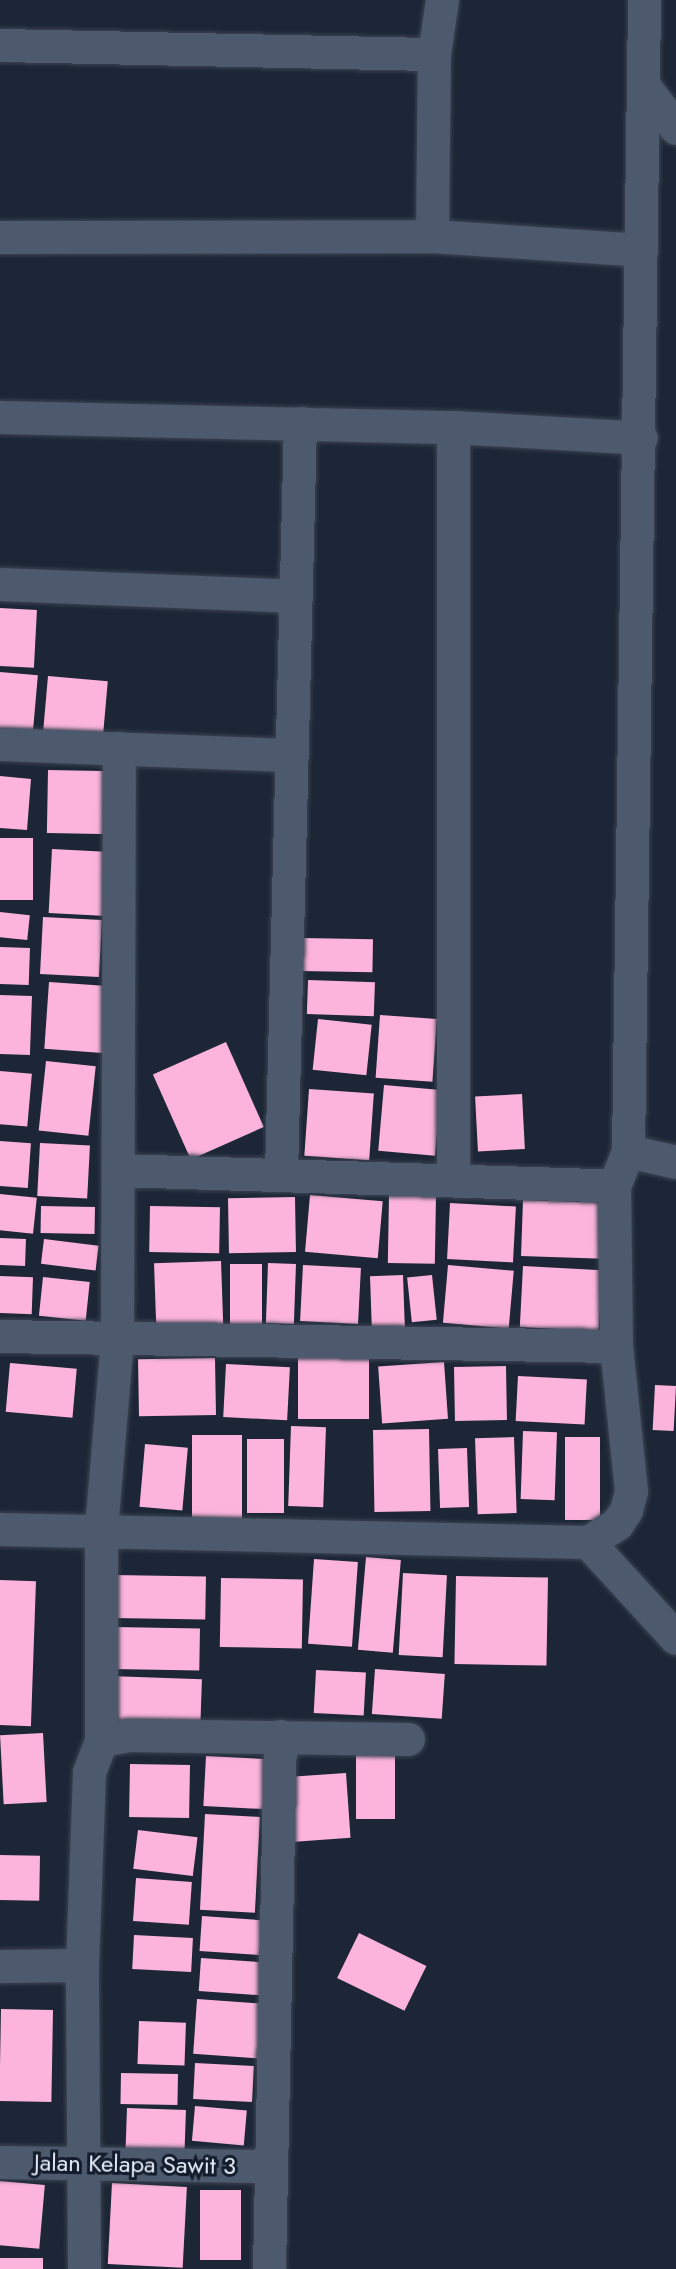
<!DOCTYPE html>
<html>
<head>
<meta charset="utf-8">
<style>
  body { margin:0 }
  #map { position:relative; width:676px; height:2269px; overflow:hidden; background:#1c2636; font-family:Jost,sans-serif }
  div>[style] { position:absolute }
  [style*='--x'] { left:calc(var(--x)*1px); top:calc(var(--y)*1px); width:calc(var(--w)*1px); rotate:calc(var(--a)*1deg) }
  .building>* { inset:0; background:#fcb4dc; transform-origin:0 0 }
  .roads { filter:drop-shadow(0 0 2px #3c4452) drop-shadow(0 0 2px #3c4452) }
  .minor>* { height:33px; margin:-16.5px; padding:0 16.5px; transform-origin:16.5px; border-radius:16.5px; background:#4d596c }
  span { translate:-50% -50%; white-space:nowrap; text-align:center; line-height:1.15; -webkit-text-stroke:6px #131c2c; paint-order:stroke }
  .street-label { font-size:24px; color:#e6edf9 }
</style>
</head>
<body>
<div id="map">
  <div class="building">
    <i style="left:0;top:608px;width:37px;height:58px;rotate:3deg"></i>
    <i style="left:0;top:672px;width:38px;height:56px;rotate:5deg"></i>
    <i style="left:48px;top:676px;width:60px;height:54px;rotate:5deg"></i>
    <i style="left:48px;top:770px;width:67px;height:63px;rotate:1deg"></i>
    <i style="clip-path:polygon(0 776px,31px 779px,27px 830px,0 828px)"></i>
    <i style="left:0;top:838px;width:33px;height:62px"></i>
    <i style="left:52px;top:849px;width:58px;height:64px;rotate:3deg"></i>
    <i style="left:0;top:912px;width:30px;height:25px;rotate:6deg"></i>
    <i style="left:43px;top:917px;width:59px;height:57px;rotate:3deg"></i>
    <i style="left:302px;top:938px;width:71px;height:33px;rotate:1deg"></i>
    <i style="left:0;top:947px;width:30px;height:37px;rotate:2deg"></i>
    <i style="left:308px;top:980px;width:67px;height:34px;rotate:2deg"></i>
    <i style="left:49px;top:982px;width:62px;height:67px;rotate:4deg"></i>
    <i style="left:0;top:995px;width:32px;height:59px;rotate:2deg"></i>
    <i style="left:380px;top:1015px;width:57px;height:63px;rotate:4deg"></i>
    <i style="left:318px;top:1019px;width:54px;height:51px;rotate:6deg"></i>
    <i style="left:226px;top:1042px;width:93px;height:80px;rotate:66deg"></i>
    <i style="left:46px;top:1061px;width:50px;height:70px;rotate:6deg"></i>
    <i style="left:0;top:1071px;width:32px;height:53px;rotate:5deg"></i>
    <i style="left:384px;top:1085px;width:57px;height:66px;rotate:5deg"></i>
    <i style="left:309px;top:1089px;width:65px;height:67px;rotate:4deg"></i>
    <i style="left:522px;top:1094px;width:55px;height:47px;rotate:87deg"></i>
    <i style="left:0;top:1141px;width:31px;height:45px;rotate:4deg"></i>
    <i style="left:40px;top:1143px;width:50px;height:53px;rotate:3deg"></i>
    <i style="left:0;top:1194px;width:37px;height:36px;rotate:6deg"></i>
    <i style="left:310px;top:1195px;width:73px;height:57px;rotate:5deg"></i>
    <i style="left:389px;top:1195px;width:47px;height:68px;rotate:1deg"></i>
    <i style="left:295px;top:1197px;width:55px;height:67px;rotate:89deg"></i>
    <i style="left:523px;top:1200px;width:82px;height:56px;rotate:2deg"></i>
    <i style="left:450px;top:1203px;width:66px;height:56px;rotate:3deg"></i>
    <i style="left:41px;top:1206px;width:54px;height:27px;rotate:1deg"></i>
    <i style="left:150px;top:1206px;width:70px;height:46px;rotate:1deg"></i>
    <i style="left:0;top:1238px;width:26px;height:27px;rotate:2deg"></i>
    <i style="left:44px;top:1239px;width:55px;height:25px;rotate:7deg"></i>
    <i style="left:221px;top:1261px;width:67px;height:67px;rotate:88deg"></i>
    <i style="left:268px;top:1263px;width:28px;height:60px;rotate:2deg"></i>
    <i style="left:230px;top:1264px;width:32px;height:61px"></i>
    <i style="left:303px;top:1265px;width:58px;height:56px;rotate:3deg"></i>
    <i style="left:448px;top:1265px;width:66px;height:58px;rotate:5deg"></i>
    <i style="left:523px;top:1266px;width:79px;height:61px;rotate:3deg"></i>
    <i style="left:403px;top:1275px;width:54px;height:33px;rotate:88deg"></i>
    <i style="left:432px;top:1275px;width:45px;height:25px;rotate:84deg"></i>
    <i style="left:0;top:1276px;width:33px;height:37px;rotate:2deg"></i>
    <i style="left:43px;top:1277px;width:47px;height:39px;rotate:6deg"></i>
    <i style="left:215px;top:1358px;width:57px;height:77px;rotate:89deg"></i>
    <i style="left:298px;top:1358px;width:71px;height:61px"></i>
    <i style="left:444px;top:1362px;width:57px;height:66px;rotate:86deg"></i>
    <i style="left:10px;top:1363px;width:67px;height:49px;rotate:5deg"></i>
    <i style="left:226px;top:1364px;width:64px;height:53px;rotate:3deg"></i>
    <i style="left:506px;top:1366px;width:54px;height:52px;rotate:89deg"></i>
    <i style="left:518px;top:1376px;width:69px;height:45px;rotate:3deg"></i>
    <i style="left:655px;top:1385px;width:21px;height:45px;rotate:3deg"></i>
    <i style="left:291px;top:1426px;width:35px;height:80px;rotate:2deg"></i>
    <i style="left:429px;top:1429px;width:82px;height:56px;rotate:89deg"></i>
    <i style="left:523px;top:1431px;width:34px;height:68px;rotate:2deg"></i>
    <i style="left:192px;top:1435px;width:50px;height:90px"></i>
    <i style="left:514px;top:1437px;width:76px;height:39px;rotate:88deg"></i>
    <i style="left:565px;top:1437px;width:35px;height:83px"></i>
    <i style="left:247px;top:1439px;width:37px;height:74px"></i>
    <i style="left:145px;top:1444px;width:43px;height:63px;rotate:5deg"></i>
    <i style="left:467px;top:1448px;width:59px;height:29px;rotate:88deg"></i>
    <i style="left:366px;top:1557px;width:35px;height:93px;rotate:5deg"></i>
    <i style="left:314px;top:1559px;width:44px;height:85px;rotate:4deg"></i>
    <i style="left:403px;top:1573px;width:44px;height:82px;rotate:3deg"></i>
    <i style="left:113px;top:1575px;width:93px;height:43px;rotate:1deg"></i>
    <i style="left:456px;top:1576px;width:92px;height:88px;rotate:1deg"></i>
    <i style="left:221px;top:1578px;width:82px;height:69px;rotate:1deg"></i>
    <i style="left:0;top:1580px;width:36px;height:145px;rotate:2deg"></i>
    <i style="left:113px;top:1627px;width:87px;height:42px;rotate:1deg"></i>
    <i style="left:375px;top:1669px;width:70px;height:45px;rotate:4deg"></i>
    <i style="left:316px;top:1670px;width:50px;height:43px;rotate:3deg"></i>
    <i style="left:109px;top:1676px;width:93px;height:45px;rotate:2deg"></i>
    <i style="left:43px;top:1733px;width:69px;height:43px;rotate:87deg"></i>
    <i style="left:395px;top:1751px;width:68px;height:39px;rotate:90deg"></i>
    <i style="left:206px;top:1756px;width:64px;height:50px;rotate:3deg"></i>
    <i style="left:130px;top:1764px;width:60px;height:53px;rotate:1deg"></i>
    <i style="left:346px;top:1773px;width:65px;height:59px;rotate:86deg"></i>
    <i style="left:205px;top:1814px;width:55px;height:96px;rotate:3deg"></i>
    <i style="left:138px;top:1830px;width:60px;height:39px;rotate:7deg"></i>
    <i style="left:0;top:1855px;width:40px;height:45px;rotate:1deg"></i>
    <i style="left:136px;top:1878px;width:56px;height:43px;rotate:4deg"></i>
    <i style="left:202px;top:1916px;width:60px;height:35px;rotate:4deg"></i>
    <i style="left:359px;top:1933px;width:75px;height:50px;rotate:26deg"></i>
    <i style="left:134px;top:1935px;width:59px;height:34px;rotate:3deg"></i>
    <i style="left:201px;top:1958px;width:65px;height:33px;rotate:4deg"></i>
    <i style="left:197px;top:1999px;width:67px;height:55px;rotate:4deg"></i>
    <i style="left:1px;top:2009px;width:52px;height:92px;rotate:1deg"></i>
    <i style="left:139px;top:2021px;width:47px;height:43px;rotate:2deg"></i>
    <i style="left:195px;top:2063px;width:59px;height:36px;rotate:3deg"></i>
    <i style="left:121px;top:2073px;width:57px;height:31px;rotate:1deg"></i>
    <i style="left:195px;top:2106px;width:52px;height:35px;rotate:5deg"></i>
    <i style="left:127px;top:2108px;width:59px;height:42px;rotate:2deg"></i>
    <i style="left:0;top:2181px;width:45px;height:64px;rotate:5deg"></i>
    <i style="left:112px;top:2183px;width:75px;height:81px;rotate:3deg"></i>
    <i style="left:200px;top:2190px;width:41px;height:70px"></i>
    <i style="left:0;top:2258px;width:43px;height:11px"></i>
  </div>
  <div class="roads">
    <div class="minor">
      <i style="--x:0;--y:45;--w:434;--a:1.2"></i>
      <i style="--x:434;--y:54;--w:55;--a:-81.6"></i>
      <i style="--x:646;--y:89;--w:49;--a:52.4"></i>
      <i style="--x:432;--y:236;--w:182;--a:-89.4"></i>
      <i style="--x:0;--y:237;--w:432;--a:-0.1"></i>
      <i style="--x:432;--y:236;--w:209;--a:3.8"></i>
      <i style="--x:0;--y:417;--w:453;--a:1.3"></i>
      <i style="--x:453;--y:427;--w:188;--a:3.3"></i>
      <i style="--x:0;--y:584;--w:296;--a:2.3"></i>
      <i style="--x:0;--y:744;--w:291;--a:2.2"></i>
      <i style="--x:628;--y:1151;--w:49;--a:12.9"></i>
      <i style="--x:118;--y:1170;--w:496;--a:1.8"></i>
      <i style="--x:281;--y:1174;--w:751;--a:-88.55"></i>
      <i style="--x:453;--y:1179;--w:752;--a:-90"></i>
      <i style="--x:0;--y:1336;--w:616;--a:0.93"></i>
      <i style="--x:0;--y:1529;--w:588;--a:1.27"></i>
      <i style="--x:588;--y:1542;--w:34;--a:-32"></i>
      <i style="--x:617;--y:1524;--w:17;--a:-57"></i>
      <i style="--x:626;--y:1510;--w:20;--a:-75"></i>
      <i style="--x:631;--y:1491;--w:146;--a:-95.9"></i>
      <i style="--x:616;--y:1346;--w:160;--a:-90.7"></i>
      <i style="--x:614;--y:1186;--w:38;--a:-68"></i>
      <i style="--x:628;--y:1151;--w:1151;--a:-89.2"></i>
      <i style="--x:588;--y:1542;--w:130;--a:47.5"></i>
      <i style="--x:101;--y:1740;--w:27;--a:-10"></i>
      <i style="--x:128;--y:1735;--w:280;--a:0.8"></i>
      <i style="--x:0;--y:1966;--w:82;--a:-0.7"></i>
      <i style="--x:0;--y:2162;--w:269;--a:0.9"></i>
      <i style="--x:84;--y:2269;--w:304;--a:-90.4"></i>
      <i style="--x:82;--y:1965;--w:193;--a:-87.9"></i>
      <i style="--x:89;--y:1772;--w:34;--a:-69"></i>
      <i style="--x:101;--y:1740;--w:211;--a:-90"></i>
      <i style="--x:101;--y:1529;--w:193;--a:-85.2"></i>
      <i style="--x:117;--y:1337;--w:589;--a:-89.81"></i>
      <i style="--x:269;--y:2269;--w:533;--a:-88.82"></i>
    </div>
  </div>
  <div class="street-label">
    <span style="left:135px;top:2164px;rotate:1deg">Jalan Kelapa Sawit 3</span>
  </div>
</div>
</body>
</html>
